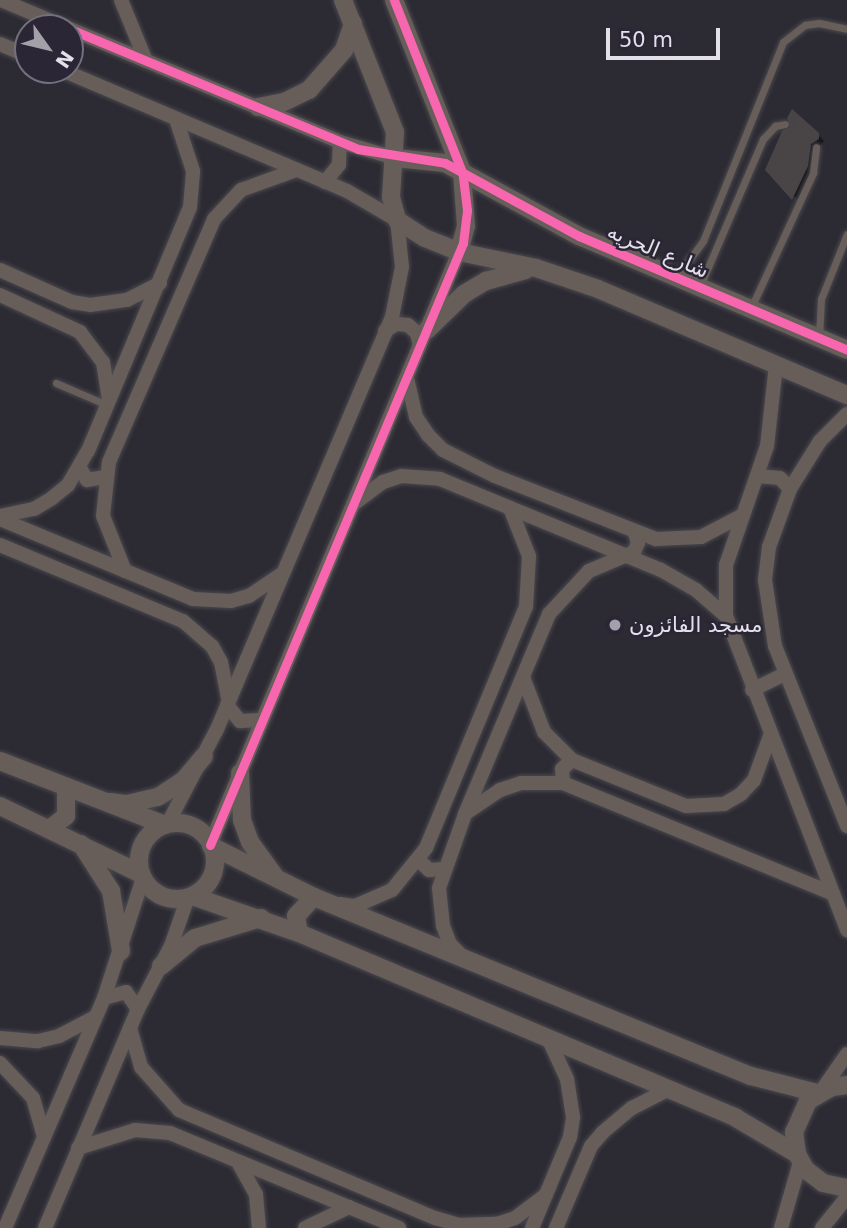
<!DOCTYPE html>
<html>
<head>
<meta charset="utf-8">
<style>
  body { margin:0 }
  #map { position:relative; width:847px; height:1228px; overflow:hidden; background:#2c2a32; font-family:"DejaVu Sans",Cairo,sans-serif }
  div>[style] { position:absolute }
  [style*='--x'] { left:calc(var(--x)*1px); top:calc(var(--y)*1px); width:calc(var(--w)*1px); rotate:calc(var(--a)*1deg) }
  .shadow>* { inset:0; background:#0007 }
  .building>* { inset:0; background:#494547 }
  .roads { filter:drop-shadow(0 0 2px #4a484f) drop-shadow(0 0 2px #4a484f) }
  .service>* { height:7px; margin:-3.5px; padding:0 3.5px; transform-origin:3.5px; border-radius:3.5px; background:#675e59 }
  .minor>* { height:14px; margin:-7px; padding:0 7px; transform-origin:7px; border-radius:7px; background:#675e59 }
  .tertiary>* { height:18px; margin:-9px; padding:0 9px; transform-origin:9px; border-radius:9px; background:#675e59 }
  .tertiary>.ring { margin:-9px; padding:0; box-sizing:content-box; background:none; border:18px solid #675e59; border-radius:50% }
  .cycleway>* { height:9px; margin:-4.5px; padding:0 4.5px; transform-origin:4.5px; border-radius:4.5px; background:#f766af }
  .dots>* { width:19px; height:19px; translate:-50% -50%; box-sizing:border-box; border:4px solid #2b2635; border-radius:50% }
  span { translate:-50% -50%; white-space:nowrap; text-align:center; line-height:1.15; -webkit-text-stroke:5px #2b2635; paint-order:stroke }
  .street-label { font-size:21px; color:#e3e0ea }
  .poi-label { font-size:21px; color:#e3e0ea }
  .left { translate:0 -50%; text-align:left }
  .north { position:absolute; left:14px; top:14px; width:70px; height:70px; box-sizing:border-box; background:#2b2635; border:2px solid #75707d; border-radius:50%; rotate:124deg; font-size:19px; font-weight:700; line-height:28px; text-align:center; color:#e3e0ea }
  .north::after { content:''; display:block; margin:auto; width:24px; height:32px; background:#a3a0aa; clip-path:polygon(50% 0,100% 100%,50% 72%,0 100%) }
  .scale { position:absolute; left:606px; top:28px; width:114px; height:32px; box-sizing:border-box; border:4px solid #e3e0ea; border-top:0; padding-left:9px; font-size:21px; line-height:24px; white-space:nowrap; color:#e3e0ea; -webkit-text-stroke:5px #2b2635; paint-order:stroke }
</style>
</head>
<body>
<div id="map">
  <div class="shadow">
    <i style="clip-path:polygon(783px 132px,818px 135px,824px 141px,815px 151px,813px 172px,800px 201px,768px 174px)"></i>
  </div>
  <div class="building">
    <i style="clip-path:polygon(792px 109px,819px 133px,819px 139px,811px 144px,808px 166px,792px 200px,765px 170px,782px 131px,790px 127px,787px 118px)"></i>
  </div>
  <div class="roads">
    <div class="service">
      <i style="--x:676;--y:278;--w:46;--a:-53.9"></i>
      <i style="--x:703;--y:241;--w:214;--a:-68.1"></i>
      <i style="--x:783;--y:42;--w:28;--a:-38"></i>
      <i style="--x:805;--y:25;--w:14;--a:-8"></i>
      <i style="--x:819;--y:23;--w:29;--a:12"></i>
      <i style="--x:700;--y:286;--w:160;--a:-66.8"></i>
      <i style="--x:763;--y:139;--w:18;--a:-47"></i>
      <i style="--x:775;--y:126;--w:10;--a:-11"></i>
      <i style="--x:751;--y:308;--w:149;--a:-65.3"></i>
      <i style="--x:813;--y:173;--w:26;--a:-83"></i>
      <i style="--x:819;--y:337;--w:38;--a:-87"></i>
      <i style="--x:821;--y:299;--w:70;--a:-68.2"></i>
      <i style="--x:56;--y:383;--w:56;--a:23.3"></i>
    </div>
    <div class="minor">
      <i style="--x:1;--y:0;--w:73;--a:22.7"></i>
      <i style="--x:121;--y:0;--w:66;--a:67.7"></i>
      <i style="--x:70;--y:29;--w:293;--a:22.7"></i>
      <i style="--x:340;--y:142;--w:57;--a:16.2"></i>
      <i style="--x:0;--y:44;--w:30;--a:23"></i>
      <i style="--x:62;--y:70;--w:310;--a:23"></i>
      <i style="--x:347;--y:191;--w:58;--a:30.1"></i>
      <i style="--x:397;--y:220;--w:47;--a:83.9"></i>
      <i style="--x:402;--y:267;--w:51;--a:101.3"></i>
      <i style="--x:392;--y:317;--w:450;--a:113"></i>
      <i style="--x:216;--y:731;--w:106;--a:117.5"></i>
      <i style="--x:325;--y:182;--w:22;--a:-51"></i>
      <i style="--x:339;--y:165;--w:23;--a:-88"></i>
      <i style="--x:0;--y:270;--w:79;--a:24"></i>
      <i style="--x:72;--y:302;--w:18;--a:9"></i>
      <i style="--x:90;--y:305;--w:37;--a:-8"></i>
      <i style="--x:127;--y:300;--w:37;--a:-27"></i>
      <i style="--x:0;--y:295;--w:88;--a:24.8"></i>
      <i style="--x:80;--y:332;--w:38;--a:53"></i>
      <i style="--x:103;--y:362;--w:36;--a:81"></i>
      <i style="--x:385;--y:331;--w:13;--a:-32"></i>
      <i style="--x:396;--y:324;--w:12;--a:5"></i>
      <i style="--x:408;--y:325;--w:12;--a:42"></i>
      <i style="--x:417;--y:333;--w:13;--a:77"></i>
      <i style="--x:776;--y:365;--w:81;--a:96.3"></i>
      <i style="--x:767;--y:446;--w:126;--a:109"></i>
      <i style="--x:726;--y:565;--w:51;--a:90"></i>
      <i style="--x:726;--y:616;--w:337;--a:68.9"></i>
      <i style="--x:407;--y:378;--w:40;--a:77"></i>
      <i style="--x:416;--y:417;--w:22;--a:56"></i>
      <i style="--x:428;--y:435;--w:21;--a:45"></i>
      <i style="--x:443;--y:450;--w:58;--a:26.6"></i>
      <i style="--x:495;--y:476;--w:173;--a:21.4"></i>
      <i style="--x:656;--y:539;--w:45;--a:-2.5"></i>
      <i style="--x:701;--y:537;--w:45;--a:-27.7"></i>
      <i style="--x:847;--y:414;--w:38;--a:135"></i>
      <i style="--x:820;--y:441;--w:57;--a:122"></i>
      <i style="--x:790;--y:489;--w:62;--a:109.9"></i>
      <i style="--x:769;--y:547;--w:33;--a:97"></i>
      <i style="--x:765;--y:580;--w:67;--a:81.4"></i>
      <i style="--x:775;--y:646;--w:194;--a:68.2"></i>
      <i style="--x:80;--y:468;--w:14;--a:60"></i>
      <i style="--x:87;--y:480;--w:17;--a:-10"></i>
      <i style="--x:757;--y:476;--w:23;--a:5"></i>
      <i style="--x:780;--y:478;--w:15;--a:48"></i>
      <i style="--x:355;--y:503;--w:35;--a:-37"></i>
      <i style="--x:383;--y:482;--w:19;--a:-18"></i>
      <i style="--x:401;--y:476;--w:39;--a:4"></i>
      <i style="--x:440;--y:479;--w:239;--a:22.4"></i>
      <i style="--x:661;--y:570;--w:40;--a:29.7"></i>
      <i style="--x:696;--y:590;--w:40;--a:41"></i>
      <i style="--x:0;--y:516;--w:35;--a:-12"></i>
      <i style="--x:34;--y:509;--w:21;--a:-31"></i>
      <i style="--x:52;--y:498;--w:21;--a:-39"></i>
      <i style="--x:68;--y:485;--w:39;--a:-60"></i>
      <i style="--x:88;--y:451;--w:264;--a:-67.3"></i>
      <i style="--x:190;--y:207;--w:36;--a:-85"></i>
      <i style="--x:193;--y:171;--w:55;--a:-108.1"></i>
      <i style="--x:0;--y:519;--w:209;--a:22.5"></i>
      <i style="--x:193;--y:599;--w:38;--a:3"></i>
      <i style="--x:231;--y:601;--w:19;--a:-16"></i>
      <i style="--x:249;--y:596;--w:37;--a:-34"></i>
      <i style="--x:0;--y:545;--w:198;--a:22.6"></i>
      <i style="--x:183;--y:621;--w:38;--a:41"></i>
      <i style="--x:212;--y:646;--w:18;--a:61"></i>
      <i style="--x:221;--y:662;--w:37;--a:79"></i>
      <i style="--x:125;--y:571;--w:59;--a:-111.8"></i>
      <i style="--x:103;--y:516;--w:54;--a:-83.7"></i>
      <i style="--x:109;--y:462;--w:265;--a:-66.6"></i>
      <i style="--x:214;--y:219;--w:40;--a:-47"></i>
      <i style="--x:241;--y:190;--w:59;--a:-20"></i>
      <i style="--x:523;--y:677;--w:59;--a:69.1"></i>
      <i style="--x:544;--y:732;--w:40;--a:45"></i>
      <i style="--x:572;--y:760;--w:123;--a:22"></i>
      <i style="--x:686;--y:806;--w:38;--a:-3"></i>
      <i style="--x:724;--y:804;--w:20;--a:-30"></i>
      <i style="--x:741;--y:794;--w:19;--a:-47"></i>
      <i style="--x:754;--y:780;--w:47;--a:-70"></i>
      <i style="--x:752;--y:690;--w:37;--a:-26"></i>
      <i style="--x:227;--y:705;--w:21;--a:51"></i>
      <i style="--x:240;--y:721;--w:20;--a:-3"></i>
      <i style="--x:563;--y:783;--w:14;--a:-94"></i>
      <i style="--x:562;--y:769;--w:13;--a:-42"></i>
      <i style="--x:469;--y:811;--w:37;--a:-34"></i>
      <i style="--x:500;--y:790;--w:22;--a:-18"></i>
      <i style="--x:521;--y:783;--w:42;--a:0"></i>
      <i style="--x:563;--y:783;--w:292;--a:22.3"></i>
      <i style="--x:210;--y:845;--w:643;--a:-67.22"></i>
      <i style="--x:420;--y:861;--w:13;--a:45"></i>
      <i style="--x:429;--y:870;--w:14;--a:-4"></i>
      <i style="--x:340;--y:904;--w:15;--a:8"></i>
      <i style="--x:355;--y:906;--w:40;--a:-23.4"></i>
      <i style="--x:392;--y:890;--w:54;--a:-51"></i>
      <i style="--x:426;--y:848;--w:261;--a:-67.5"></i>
      <i style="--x:526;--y:607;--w:51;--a:-86.6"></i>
      <i style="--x:529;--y:556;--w:52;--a:-111.6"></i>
      <i style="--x:461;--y:955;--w:16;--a:-135"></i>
      <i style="--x:450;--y:944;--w:19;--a:-111"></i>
      <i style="--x:443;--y:926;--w:38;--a:-96"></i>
      <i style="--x:439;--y:888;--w:78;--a:-70.6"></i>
      <i style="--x:465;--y:814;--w:217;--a:-67.2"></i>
      <i style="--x:549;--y:614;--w:59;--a:-47.1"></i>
      <i style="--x:589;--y:571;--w:49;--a:-22.9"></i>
      <i style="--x:634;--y:552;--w:10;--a:-66"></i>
      <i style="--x:638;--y:543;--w:10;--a:-107"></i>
      <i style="--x:104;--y:998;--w:23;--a:-15"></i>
      <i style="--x:126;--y:992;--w:21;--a:55"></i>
      <i style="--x:130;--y:1028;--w:41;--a:74.2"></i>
      <i style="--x:141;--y:1067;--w:57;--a:48.5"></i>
      <i style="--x:179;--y:1110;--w:278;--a:22.9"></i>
      <i style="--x:435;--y:1218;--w:25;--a:16"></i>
      <i style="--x:459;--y:1225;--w:38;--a:-2"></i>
      <i style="--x:497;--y:1224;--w:19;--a:-18"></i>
      <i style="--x:515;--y:1218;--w:39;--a:-37"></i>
      <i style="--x:0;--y:1038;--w:38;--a:5"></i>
      <i style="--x:38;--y:1041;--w:22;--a:-13"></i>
      <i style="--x:59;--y:1036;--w:41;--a:-27.8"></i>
      <i style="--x:0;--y:1063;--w:48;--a:46.7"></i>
      <i style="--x:33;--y:1098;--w:41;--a:74.2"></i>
      <i style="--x:822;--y:1090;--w:44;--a:-55.2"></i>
      <i style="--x:78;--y:1148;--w:60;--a:-17.5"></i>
      <i style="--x:135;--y:1130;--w:35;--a:5"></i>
      <i style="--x:170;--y:1133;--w:248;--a:22.5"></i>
      <i style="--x:238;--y:1162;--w:37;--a:61"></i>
      <i style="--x:256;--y:1194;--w:34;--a:85"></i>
      <i style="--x:5;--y:1228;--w:250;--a:-66.7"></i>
      <i style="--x:104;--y:998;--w:126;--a:-72"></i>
      <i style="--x:45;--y:1228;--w:238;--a:-67"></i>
      <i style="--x:138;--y:1009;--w:71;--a:-62.4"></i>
      <i style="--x:171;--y:946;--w:52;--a:-70.9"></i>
      <i style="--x:305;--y:1228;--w:49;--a:-25.5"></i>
      <i style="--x:532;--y:1228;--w:99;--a:-67.3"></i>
      <i style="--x:570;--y:1137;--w:20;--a:-81"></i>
      <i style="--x:573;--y:1117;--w:38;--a:-99"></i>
      <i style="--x:567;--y:1079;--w:43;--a:-114.8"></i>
      <i style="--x:556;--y:1228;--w:89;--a:-66.9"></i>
      <i style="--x:591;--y:1146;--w:18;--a:-49"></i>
      <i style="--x:603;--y:1132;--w:38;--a:-40"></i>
      <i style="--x:632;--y:1108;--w:39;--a:-27"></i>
      <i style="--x:781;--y:1228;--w:69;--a:-73.9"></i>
      <i style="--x:822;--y:1228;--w:40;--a:-51"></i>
    </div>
    <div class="tertiary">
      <i style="--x:343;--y:0;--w:142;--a:68.5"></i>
      <i style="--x:395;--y:132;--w:65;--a:93.5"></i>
      <i style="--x:391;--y:197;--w:24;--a:75"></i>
      <i style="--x:397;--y:220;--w:33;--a:33"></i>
      <i style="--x:425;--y:238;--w:37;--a:22"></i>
      <i style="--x:459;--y:252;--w:79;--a:11.7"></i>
      <i style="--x:536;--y:268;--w:65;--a:18.7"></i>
      <i style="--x:598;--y:289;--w:271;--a:23.1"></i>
      <i style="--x:394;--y:0;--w:185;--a:68.4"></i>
      <i style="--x:462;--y:172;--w:54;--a:85.8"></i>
      <i style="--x:466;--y:226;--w:27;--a:105"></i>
      <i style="--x:258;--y:107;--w:26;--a:-11"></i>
      <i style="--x:284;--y:102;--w:28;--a:-26"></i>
      <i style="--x:309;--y:90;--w:53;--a:-48.8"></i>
      <i style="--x:344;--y:50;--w:28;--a:-71"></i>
      <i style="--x:395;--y:158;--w:50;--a:5.7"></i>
      <i style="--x:445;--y:163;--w:153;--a:28.6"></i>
      <i style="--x:579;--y:236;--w:291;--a:23"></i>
      <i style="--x:427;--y:330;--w:52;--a:-44.2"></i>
      <i style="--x:464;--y:294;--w:26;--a:-31"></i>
      <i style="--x:486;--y:281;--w:41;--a:-15.4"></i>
      <i style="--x:0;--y:761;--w:177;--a:21.2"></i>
      <i style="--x:240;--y:773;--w:47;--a:87.6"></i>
      <i style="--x:242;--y:820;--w:23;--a:70"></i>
      <i style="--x:250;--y:842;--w:41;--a:54"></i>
      <i style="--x:110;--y:802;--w:17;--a:7"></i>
      <i style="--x:127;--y:804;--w:32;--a:-13"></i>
      <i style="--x:158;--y:797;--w:31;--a:-33"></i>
      <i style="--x:184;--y:780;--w:31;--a:-50"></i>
      <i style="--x:0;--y:806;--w:157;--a:25.7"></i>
      <i class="ring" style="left:139px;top:823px;width:58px;height:58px"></i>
      <i style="--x:52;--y:827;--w:18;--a:-38"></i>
      <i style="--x:66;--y:816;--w:26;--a:-90"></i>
      <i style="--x:81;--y:844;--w:56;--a:57.4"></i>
      <i style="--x:111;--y:891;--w:61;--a:80.5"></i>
      <i style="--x:211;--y:846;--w:115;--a:26.3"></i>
      <i style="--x:314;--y:897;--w:472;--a:22.3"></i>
      <i style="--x:751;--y:1076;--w:68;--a:14.4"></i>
      <i style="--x:192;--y:896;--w:113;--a:19.1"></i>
      <i style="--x:299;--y:933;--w:475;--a:22.9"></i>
      <i style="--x:736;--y:1118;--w:71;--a:30.5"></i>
      <i style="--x:299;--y:933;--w:17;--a:-100"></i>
      <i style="--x:296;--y:916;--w:26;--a:-47"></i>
      <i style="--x:161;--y:966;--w:44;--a:-39.5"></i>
      <i style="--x:195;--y:938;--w:69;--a:-16.9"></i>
      <i style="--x:847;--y:1085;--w:15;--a:172"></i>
      <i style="--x:832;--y:1087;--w:28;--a:150"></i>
      <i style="--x:808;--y:1101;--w:34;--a:114"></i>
      <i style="--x:794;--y:1132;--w:22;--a:82"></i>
      <i style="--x:797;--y:1154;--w:18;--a:61"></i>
      <i style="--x:806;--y:1170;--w:21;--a:37"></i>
      <i style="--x:823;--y:1183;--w:25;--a:12"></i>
    </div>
  </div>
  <div class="cycleway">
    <i style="--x:70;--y:29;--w:312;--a:22.6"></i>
    <i style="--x:358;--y:149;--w:88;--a:9.1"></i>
    <i style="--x:445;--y:163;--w:153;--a:28.6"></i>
    <i style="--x:579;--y:236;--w:291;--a:23"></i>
    <i style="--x:210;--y:845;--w:653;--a:-67.2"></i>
    <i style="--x:463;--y:243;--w:33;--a:-83"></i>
    <i style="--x:467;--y:210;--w:38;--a:-97"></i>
    <i style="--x:462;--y:172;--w:185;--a:-111.6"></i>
  </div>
  <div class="dots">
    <i style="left:615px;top:625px;background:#a3a0aa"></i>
  </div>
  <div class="street-label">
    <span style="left:658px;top:251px;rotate:23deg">شارع الحريه</span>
  </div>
  <div class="poi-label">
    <span class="left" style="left:629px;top:625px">مسجد الفائزون</span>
  </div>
  <div class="north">N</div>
  <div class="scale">50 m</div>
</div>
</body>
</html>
